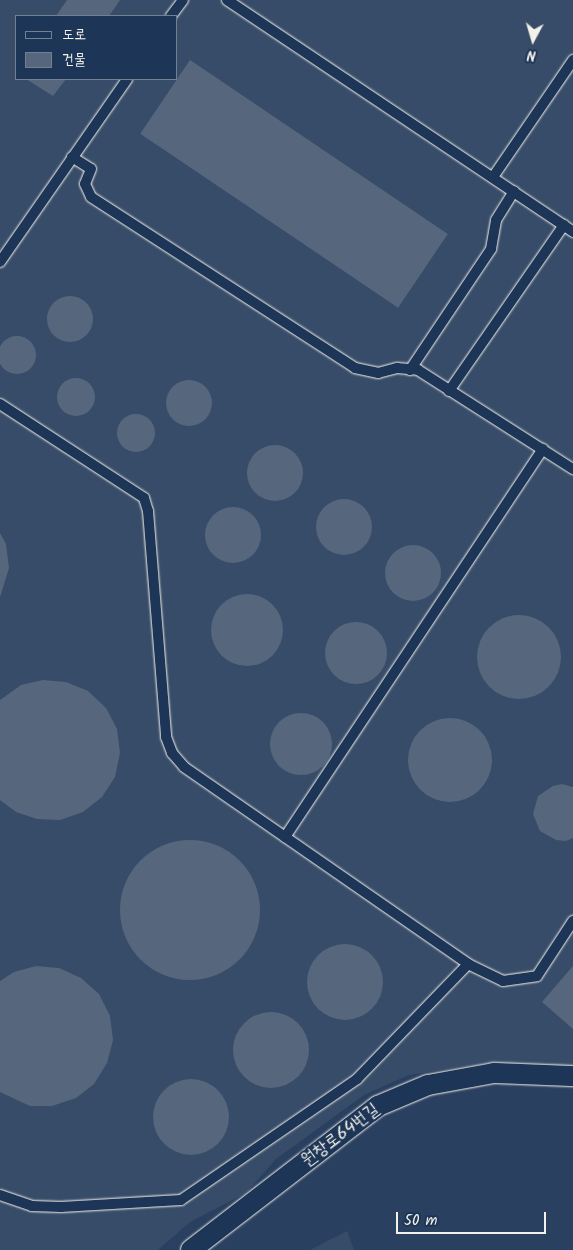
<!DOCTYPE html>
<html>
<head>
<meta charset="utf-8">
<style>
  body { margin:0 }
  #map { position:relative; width:573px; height:1250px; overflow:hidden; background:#2a4060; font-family:Kalam,"Poor Story",sans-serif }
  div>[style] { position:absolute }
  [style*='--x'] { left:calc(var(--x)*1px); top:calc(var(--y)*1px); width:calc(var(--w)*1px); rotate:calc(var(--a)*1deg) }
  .built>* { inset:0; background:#374c69 }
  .building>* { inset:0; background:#56677d; transform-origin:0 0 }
  .round { border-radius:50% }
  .roads { filter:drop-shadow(0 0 1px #f4f1e8) drop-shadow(0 0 1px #f4f1e8) }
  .lane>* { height:10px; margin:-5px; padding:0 5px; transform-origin:5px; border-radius:5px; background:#1d3557 }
  .street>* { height:20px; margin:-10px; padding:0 10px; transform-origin:10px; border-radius:10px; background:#1d3557 }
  span { translate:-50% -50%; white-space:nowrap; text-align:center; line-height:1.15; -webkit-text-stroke:4px #1d3557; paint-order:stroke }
  .street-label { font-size:18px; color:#f4f1e8 }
  .legend { position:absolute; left:15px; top:15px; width:162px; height:65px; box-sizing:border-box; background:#1d3557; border:1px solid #738091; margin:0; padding:6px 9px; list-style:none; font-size:15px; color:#f4f1e8 }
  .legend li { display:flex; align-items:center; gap:10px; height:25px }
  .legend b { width:25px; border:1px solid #738091 }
  .north { position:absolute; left:508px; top:15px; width:50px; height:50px; -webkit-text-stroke:4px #1d3557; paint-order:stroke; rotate:186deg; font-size:14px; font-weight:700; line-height:20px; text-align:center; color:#f4f1e8 }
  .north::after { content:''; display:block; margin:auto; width:18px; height:22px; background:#f4f1e8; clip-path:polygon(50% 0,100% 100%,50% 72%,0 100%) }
  .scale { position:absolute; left:396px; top:1212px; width:150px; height:22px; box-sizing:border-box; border:2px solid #f4f1e8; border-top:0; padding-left:6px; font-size:15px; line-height:18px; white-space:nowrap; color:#f4f1e8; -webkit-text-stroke:4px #1d3557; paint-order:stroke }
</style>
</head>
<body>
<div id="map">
  <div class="built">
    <i style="clip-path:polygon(evenodd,0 0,573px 0,573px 1067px,495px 1062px,409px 1075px,364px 1095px,276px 1159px,246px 1193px,190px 1222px,158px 1250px,0 1250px,0 0,16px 16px,176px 16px,176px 79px,16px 79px,16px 16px)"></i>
    <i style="clip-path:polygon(347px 1231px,354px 1250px,310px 1250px)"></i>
  </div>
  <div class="building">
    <i style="clip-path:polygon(67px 0,120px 0,109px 16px,56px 16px)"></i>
    <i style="left:190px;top:60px;width:311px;height:89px;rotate:34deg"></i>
    <i style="clip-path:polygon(26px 79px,66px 79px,53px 96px)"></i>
    <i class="round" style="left:47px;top:296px;width:46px;height:46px"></i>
    <i class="round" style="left:-2px;top:336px;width:38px;height:38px"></i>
    <i class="round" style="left:57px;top:378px;width:38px;height:38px"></i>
    <i class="round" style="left:166px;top:380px;width:46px;height:46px"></i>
    <i class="round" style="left:117px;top:414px;width:38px;height:38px"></i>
    <i class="round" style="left:247px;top:445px;width:56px;height:56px"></i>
    <i class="round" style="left:316px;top:499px;width:56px;height:56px"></i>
    <i class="round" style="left:205px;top:507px;width:56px;height:56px"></i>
    <i style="clip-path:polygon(0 533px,6px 544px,9px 568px,0 597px)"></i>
    <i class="round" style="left:385px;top:545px;width:56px;height:56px"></i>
    <i class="round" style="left:211px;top:594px;width:72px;height:72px"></i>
    <i class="round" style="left:477px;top:615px;width:84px;height:84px"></i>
    <i class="round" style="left:325px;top:622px;width:62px;height:62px"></i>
    <i style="clip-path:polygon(43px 680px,66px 682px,88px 691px,106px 708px,117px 729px,120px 753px,115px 777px,102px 797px,83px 812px,60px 820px,37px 819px,16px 812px,0 800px,0 700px,21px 685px)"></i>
    <i class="round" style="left:270px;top:713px;width:62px;height:62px"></i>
    <i class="round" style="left:408px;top:718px;width:84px;height:84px"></i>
    <i style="clip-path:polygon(562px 784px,573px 787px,573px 838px,566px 841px,556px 840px,540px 831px,533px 814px,538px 796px,553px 786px)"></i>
    <i class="round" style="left:120px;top:840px;width:140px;height:140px"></i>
    <i class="round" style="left:307px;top:944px;width:76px;height:76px"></i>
    <i style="clip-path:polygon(36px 966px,59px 968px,81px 978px,99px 994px,110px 1016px,113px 1040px,107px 1063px,94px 1084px,76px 1098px,52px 1106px,30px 1106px,0 1092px,0 981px,14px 972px)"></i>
    <i style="clip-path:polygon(573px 966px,573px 1029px,542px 1002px)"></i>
    <i class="round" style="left:233px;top:1012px;width:76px;height:76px"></i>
    <i class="round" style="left:153px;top:1079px;width:76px;height:76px"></i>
  </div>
  <div class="roads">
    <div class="lane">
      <i style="--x:227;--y:0;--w:417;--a:33.8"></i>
      <i style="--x:171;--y:16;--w:20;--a:-53"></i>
      <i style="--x:72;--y:157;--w:22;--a:32"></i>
      <i style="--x:91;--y:169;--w:16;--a:112"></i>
      <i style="--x:85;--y:184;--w:14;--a:65"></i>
      <i style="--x:91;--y:197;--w:315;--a:32.9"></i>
      <i style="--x:355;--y:368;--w:24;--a:12"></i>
      <i style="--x:378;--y:373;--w:20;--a:-15"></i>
      <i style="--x:397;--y:368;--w:21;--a:5"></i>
      <i style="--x:418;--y:370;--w:184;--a:32.6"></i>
      <i style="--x:493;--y:177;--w:142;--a:-55.6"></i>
      <i style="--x:0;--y:262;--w:223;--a:-55.2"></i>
      <i style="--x:410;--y:370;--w:146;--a:-56.2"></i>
      <i style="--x:491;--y:249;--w:29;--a:-80"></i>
      <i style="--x:496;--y:220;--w:34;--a:-58"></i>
      <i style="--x:449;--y:391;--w:202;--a:-55.3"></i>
      <i style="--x:0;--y:404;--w:172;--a:33.1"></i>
      <i style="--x:144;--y:498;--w:14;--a:73"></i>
      <i style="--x:148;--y:511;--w:227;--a:85.4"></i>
      <i style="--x:166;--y:737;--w:17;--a:69"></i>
      <i style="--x:172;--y:753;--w:18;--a:49"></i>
      <i style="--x:184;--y:767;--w:346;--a:34.7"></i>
      <i style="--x:468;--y:964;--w:39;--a:26"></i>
      <i style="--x:503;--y:981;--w:34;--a:-8"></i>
      <i style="--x:537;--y:976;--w:66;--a:-56.8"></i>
      <i style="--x:285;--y:837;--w:466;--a:-56.4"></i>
      <i style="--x:0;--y:1195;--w:34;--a:19"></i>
      <i style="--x:32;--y:1206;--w:29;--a:2"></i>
      <i style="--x:61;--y:1207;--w:120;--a:-3.3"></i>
      <i style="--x:181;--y:1200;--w:214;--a:-34.5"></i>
      <i style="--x:357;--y:1079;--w:160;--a:-46"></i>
    </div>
    <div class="street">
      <i style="--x:191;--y:1250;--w:236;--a:-37.6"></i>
      <i style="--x:378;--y:1106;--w:54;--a:-22.8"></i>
      <i style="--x:428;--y:1085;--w:67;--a:-10.3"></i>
      <i style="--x:494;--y:1073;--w:79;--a:2.2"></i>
    </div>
  </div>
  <div class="street-label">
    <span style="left:341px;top:1136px;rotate:-37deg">원창로64번길</span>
  </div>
  <ul class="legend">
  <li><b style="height:6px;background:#1d3557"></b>도로</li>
  <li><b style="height:14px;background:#56677d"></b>건물</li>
  </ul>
  <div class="north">N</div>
  <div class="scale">50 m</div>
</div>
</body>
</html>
